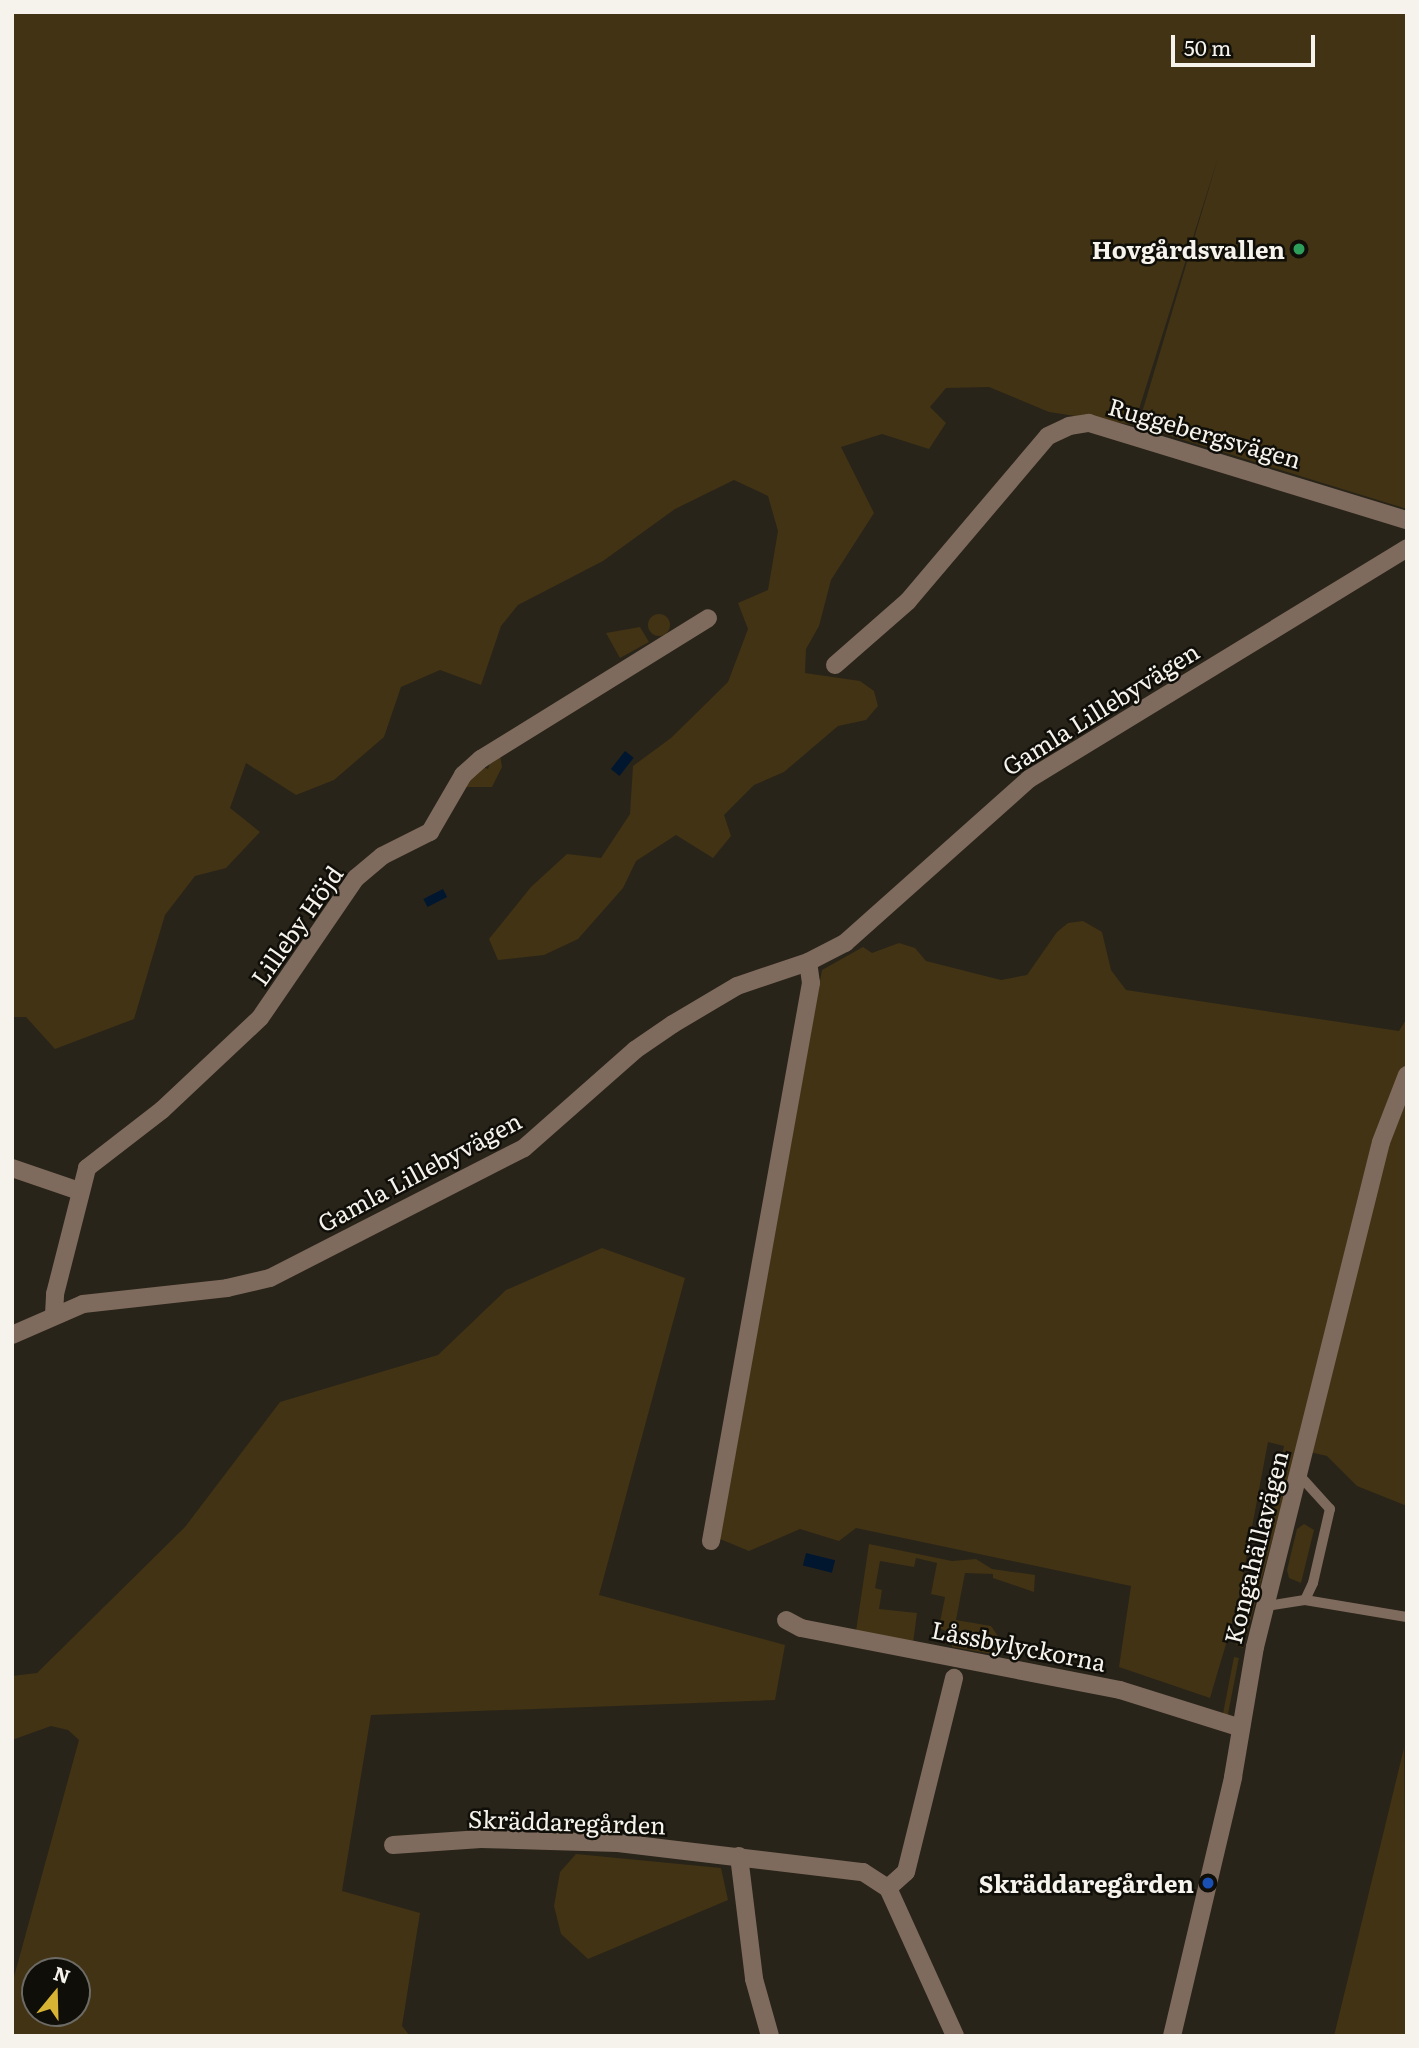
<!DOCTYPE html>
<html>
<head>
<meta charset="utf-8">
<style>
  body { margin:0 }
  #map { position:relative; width:1419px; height:2048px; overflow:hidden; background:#292419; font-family:Literata,serif }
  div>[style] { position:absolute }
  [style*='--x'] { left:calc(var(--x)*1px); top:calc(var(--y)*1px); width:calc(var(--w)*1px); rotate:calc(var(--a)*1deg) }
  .green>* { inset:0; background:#413314; transform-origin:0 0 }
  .round { border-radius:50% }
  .water>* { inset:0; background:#00172f; transform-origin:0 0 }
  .service>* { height:10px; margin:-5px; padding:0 5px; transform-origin:5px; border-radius:5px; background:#7f6b5d }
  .minor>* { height:18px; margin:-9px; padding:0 9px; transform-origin:9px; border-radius:9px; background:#7f6b5d }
  .tertiary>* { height:18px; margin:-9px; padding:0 9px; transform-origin:9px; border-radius:9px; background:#7f6b5d }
  .dots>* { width:19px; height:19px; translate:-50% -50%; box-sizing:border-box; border:4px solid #100e09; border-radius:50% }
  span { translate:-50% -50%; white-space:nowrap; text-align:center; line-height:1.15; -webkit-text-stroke:5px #100e09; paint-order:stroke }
  .poi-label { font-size:24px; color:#f6f3ec; font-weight:700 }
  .right { translate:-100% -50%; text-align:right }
  .street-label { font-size:24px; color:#f6f3ec }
  .frame { position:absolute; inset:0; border:14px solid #f6f3ec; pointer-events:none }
  .north { position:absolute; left:21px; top:1957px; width:70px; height:70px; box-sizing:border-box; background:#100e09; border:2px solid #6c6a64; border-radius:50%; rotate:19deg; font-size:19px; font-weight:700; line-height:28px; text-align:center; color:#f6f3ec }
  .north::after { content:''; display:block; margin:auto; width:24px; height:32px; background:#d8b434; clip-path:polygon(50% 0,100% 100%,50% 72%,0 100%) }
  .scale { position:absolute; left:1171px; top:35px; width:144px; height:32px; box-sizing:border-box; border:4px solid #f6f3ec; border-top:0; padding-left:9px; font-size:21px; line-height:24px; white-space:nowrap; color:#f6f3ec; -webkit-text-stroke:5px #100e09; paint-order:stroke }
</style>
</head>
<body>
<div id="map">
  <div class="green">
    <i style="clip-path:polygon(12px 12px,1407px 12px,1407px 509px,1138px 426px,1218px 158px,1134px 425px,1049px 412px,989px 387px,946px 388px,930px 407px,946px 423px,929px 449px,882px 434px,841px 447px,874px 513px,831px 580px,819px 626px,806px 649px,805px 673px,860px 681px,874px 691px,878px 706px,866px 720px,838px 726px,784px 772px,754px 785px,724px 815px,731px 836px,713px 858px,676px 835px,636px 861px,623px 888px,578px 939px,544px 955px,498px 960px,489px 939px,531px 887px,567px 854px,601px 858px,630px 814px,633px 766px,671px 738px,728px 682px,748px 629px,738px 603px,768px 590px,778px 531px,768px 496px,734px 480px,675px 509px,603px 561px,518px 605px,501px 626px,481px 685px,440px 670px,401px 687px,384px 737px,334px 780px,296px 795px,246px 763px,230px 808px,260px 832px,226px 868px,195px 876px,165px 915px,134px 1019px,55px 1049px,26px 1017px,12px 1017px)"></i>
    <i class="round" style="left:648px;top:614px;width:22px;height:22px"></i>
    <i style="clip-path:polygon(640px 627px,649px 642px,620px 658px,606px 633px)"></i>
    <i style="clip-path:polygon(500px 755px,502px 767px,492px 787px,462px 787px,481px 766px,488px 769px,491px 760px)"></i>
    <i style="clip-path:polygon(1083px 921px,1102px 932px,1111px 970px,1126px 990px,1399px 1031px,1407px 1018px,1407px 1506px,1357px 1486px,1327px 1456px,1297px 1449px,1243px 1648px,1236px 1645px,1248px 1615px,1284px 1446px,1268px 1442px,1237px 1607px,1210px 1698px,1119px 1667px,1131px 1586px,856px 1528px,839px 1541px,800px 1529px,749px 1551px,720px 1539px,822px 970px,863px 947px,872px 953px,899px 943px,915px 948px,926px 961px,1001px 980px,1027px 975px,1057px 932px,1068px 923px)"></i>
    <i style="clip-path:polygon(evenodd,602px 1248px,685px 1278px,599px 1595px,785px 1645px,775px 1700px,371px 1715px,342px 1891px,420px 1913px,402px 2026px,410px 2036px,12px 2036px,12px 1984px,79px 1740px,68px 1730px,51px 1726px,12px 1740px,12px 1676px,37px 1673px,185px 1527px,280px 1402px,438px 1355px,506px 1290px,602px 1248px,35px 1971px,77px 1971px,77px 2013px,35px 2013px,35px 1971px)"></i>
    <i style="clip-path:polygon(1304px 1524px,1314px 1530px,1301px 1583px,1289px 1578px,1287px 1570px,1297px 1529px)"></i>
    <i style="clip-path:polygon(869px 1544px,952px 1561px,976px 1559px,992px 1569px,1035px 1575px,1034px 1592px,993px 1578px,993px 1574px,965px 1573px,956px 1620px,991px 1626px,1000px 1639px,997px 1655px,952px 1647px,953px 1634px,941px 1629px,940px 1622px,945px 1597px,931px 1594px,937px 1563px,916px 1558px,914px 1567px,880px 1561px,875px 1588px,882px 1590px,879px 1609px,917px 1613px,913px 1643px,856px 1631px)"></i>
    <i style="left:1234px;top:1657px;width:5px;height:58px;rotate:11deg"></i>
    <i style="clip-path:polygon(1404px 1748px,1407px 2036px,1334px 2036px)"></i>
    <i style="clip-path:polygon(576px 1854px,721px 1868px,728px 1900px,588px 1959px,561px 1934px,554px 1906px,560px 1872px)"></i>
  </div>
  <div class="water">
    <i style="left:625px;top:751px;width:11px;height:23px;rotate:38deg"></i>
    <i style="left:443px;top:889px;width:9px;height:22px;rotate:63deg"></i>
    <i style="left:806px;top:1553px;width:30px;height:13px;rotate:14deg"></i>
  </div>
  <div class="service">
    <i style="--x:1305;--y:1600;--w:103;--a:9.5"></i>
    <i style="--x:1267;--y:1606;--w:38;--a:-9"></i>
    <i style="--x:1305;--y:1600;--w:19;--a:-65"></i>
    <i style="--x:1313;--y:1583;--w:76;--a:-77.1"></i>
    <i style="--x:1330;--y:1509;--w:45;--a:-132.3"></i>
  </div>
  <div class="minor">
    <i style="--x:835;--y:665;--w:97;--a:-41.2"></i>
    <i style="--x:908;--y:601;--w:216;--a:-49.7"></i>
    <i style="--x:1048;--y:436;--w:23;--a:-25"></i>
    <i style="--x:1069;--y:426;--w:20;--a:-9"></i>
    <i style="--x:1089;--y:423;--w:332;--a:17"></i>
    <i style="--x:12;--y:1168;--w:71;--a:18.9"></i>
    <i style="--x:54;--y:1315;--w:21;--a:-87"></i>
    <i style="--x:55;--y:1294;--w:130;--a:-75.7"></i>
    <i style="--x:87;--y:1168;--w:95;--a:-37.7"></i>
    <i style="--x:162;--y:1110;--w:134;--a:-43.2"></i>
    <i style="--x:260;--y:1018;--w:170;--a:-55.6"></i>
    <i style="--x:356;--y:878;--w:34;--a:-40"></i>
    <i style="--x:382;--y:856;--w:54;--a:-26.6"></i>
    <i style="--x:430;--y:832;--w:66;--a:-59.9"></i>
    <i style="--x:463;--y:775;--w:24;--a:-42"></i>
    <i style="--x:481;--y:759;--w:267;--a:-31.8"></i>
    <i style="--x:12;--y:1335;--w:77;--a:-23.6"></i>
    <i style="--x:83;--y:1304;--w:145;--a:-6.3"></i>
    <i style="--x:227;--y:1288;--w:44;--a:-13.1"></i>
    <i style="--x:270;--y:1278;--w:285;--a:-27.1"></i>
    <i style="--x:524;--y:1148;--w:148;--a:-41.4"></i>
    <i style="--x:635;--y:1050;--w:46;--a:-34.4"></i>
    <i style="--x:673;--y:1024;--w:74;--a:-30.7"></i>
    <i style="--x:737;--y:986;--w:75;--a:-18.7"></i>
    <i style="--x:808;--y:962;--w:42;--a:-27.2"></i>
    <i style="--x:845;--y:943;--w:246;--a:-41.7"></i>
    <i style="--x:1029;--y:779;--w:443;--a:-31.4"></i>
    <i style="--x:711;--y:1541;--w:567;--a:-79.84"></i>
    <i style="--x:811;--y:983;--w:21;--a:-98"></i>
    <i style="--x:786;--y:1620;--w:17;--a:28"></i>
    <i style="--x:801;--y:1628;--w:325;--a:11"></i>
    <i style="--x:1120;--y:1690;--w:127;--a:17.4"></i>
    <i style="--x:393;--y:1845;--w:88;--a:-3.9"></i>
    <i style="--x:481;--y:1839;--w:137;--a:1.7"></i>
    <i style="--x:618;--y:1843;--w:247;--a:6.8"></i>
    <i style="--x:863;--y:1872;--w:30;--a:33"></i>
    <i style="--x:888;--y:1888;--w:162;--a:65.6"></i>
    <i style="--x:739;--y:1856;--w:124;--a:83"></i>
    <i style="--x:754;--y:1979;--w:59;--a:74.3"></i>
    <i style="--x:888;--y:1888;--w:24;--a:-42"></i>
    <i style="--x:906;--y:1872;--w:200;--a:-76.1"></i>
  </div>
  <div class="tertiary">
    <i style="--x:1172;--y:2036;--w:266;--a:-76.7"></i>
    <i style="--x:1233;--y:1777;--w:132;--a:-80.4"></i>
    <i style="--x:1255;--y:1647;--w:520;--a:-75.99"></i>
    <i style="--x:1381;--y:1142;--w:72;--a:-68.8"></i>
  </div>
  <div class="dots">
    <i style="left:1299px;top:249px;background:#2e9e5b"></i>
    <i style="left:1208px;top:1883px;background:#1a4fb4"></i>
  </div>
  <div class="poi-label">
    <span class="right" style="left:1285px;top:249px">Hovgårdsvallen</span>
    <span class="right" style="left:1194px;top:1883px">Skräddaregården</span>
  </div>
  <div class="street-label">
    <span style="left:1205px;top:432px;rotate:16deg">Ruggebergsvägen</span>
    <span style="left:1100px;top:708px;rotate:-32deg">Gamla Lillebyvägen</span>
    <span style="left:296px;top:925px;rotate:-55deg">Lilleby Höjd</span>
    <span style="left:419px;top:1171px;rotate:-28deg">Gamla Lillebyvägen</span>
    <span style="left:1255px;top:1547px;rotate:-76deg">Kongahällavägen</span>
    <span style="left:1019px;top:1645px;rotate:11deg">Låssbylyckorna</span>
    <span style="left:567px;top:1821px;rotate:2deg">Skräddaregården</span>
  </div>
  <div class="frame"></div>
  <div class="north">N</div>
  <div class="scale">50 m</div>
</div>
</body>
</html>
